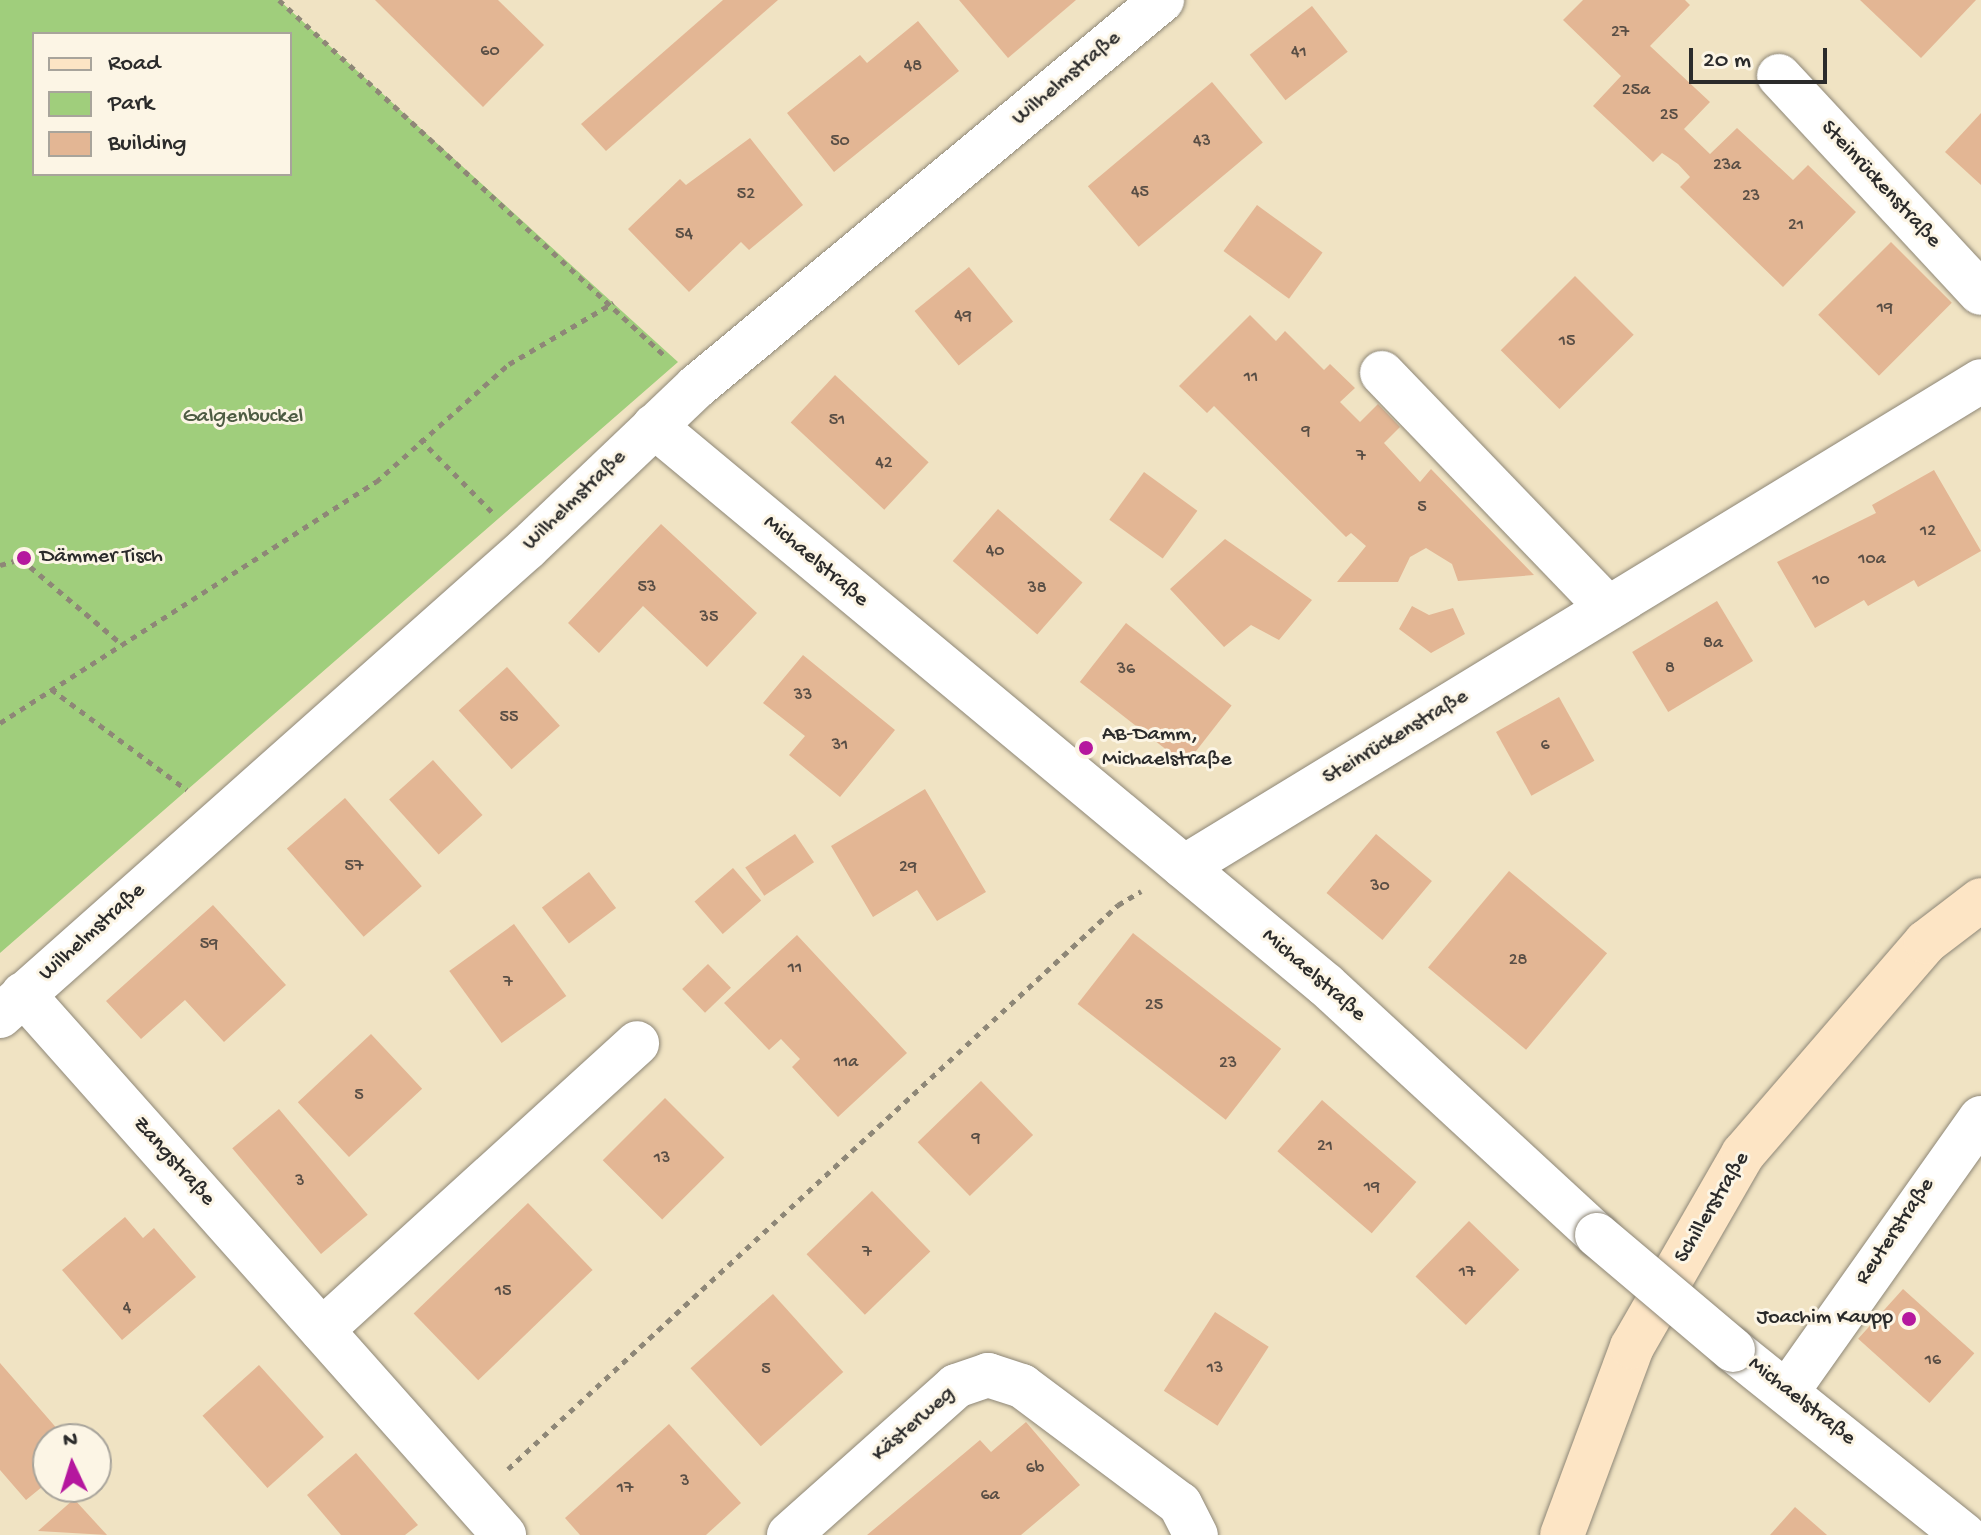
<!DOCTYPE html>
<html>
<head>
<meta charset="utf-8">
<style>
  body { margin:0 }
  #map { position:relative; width:1981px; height:1535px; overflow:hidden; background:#f0e3c3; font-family:"Gochi Hand",sans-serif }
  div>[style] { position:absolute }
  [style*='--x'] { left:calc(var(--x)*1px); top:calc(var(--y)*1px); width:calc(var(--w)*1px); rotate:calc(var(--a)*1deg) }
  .green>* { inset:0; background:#a0ce7c }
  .building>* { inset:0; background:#e3b694; transform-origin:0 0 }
  .path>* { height:5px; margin-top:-2.5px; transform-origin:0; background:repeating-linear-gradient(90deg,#8e8777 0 6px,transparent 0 12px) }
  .roads { filter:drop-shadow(0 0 2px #8e8777) drop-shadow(0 0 2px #8e8777) }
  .street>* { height:44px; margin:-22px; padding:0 22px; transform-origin:22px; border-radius:22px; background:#fff }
  .secondary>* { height:44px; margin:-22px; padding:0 22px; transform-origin:22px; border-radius:22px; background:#fde5c5 }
  .bridges { filter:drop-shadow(0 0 2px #8e8777) drop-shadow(0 0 2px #8e8777) }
  .street-bridge>* { height:44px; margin:-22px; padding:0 22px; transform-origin:22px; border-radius:22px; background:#fff }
  .dots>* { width:22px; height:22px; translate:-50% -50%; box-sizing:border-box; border:4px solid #fcf5e5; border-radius:50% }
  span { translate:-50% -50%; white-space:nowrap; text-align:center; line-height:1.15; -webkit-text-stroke:6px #fcf5e5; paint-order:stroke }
  .number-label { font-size:18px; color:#594e45 }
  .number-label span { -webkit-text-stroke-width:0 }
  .street-label { font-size:22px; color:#2b2b2b }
  .park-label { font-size:22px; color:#4e5c43 }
  .poi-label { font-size:22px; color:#2b2b2b }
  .left { translate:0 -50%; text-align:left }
  .right { translate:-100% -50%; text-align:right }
  .legend { position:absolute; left:32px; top:32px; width:260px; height:144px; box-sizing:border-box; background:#fcf5e5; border:2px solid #a8a49b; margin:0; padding:10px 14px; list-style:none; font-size:24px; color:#2b2b2b }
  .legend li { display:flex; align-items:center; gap:16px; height:40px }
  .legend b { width:40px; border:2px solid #a8a49b }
  .north { position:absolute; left:32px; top:1423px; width:80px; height:80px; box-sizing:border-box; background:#fcf5e5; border:2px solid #a8a49b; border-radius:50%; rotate:356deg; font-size:22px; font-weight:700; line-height:32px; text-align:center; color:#2b2b2b }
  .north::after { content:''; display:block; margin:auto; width:28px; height:36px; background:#b5179e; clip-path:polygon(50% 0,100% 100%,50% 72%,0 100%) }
  .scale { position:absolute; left:1689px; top:48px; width:138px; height:36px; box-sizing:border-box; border:4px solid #2b2b2b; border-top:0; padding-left:10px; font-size:24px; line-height:28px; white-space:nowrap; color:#2b2b2b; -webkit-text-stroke:6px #fcf5e5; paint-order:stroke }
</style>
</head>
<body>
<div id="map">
  <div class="green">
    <i style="clip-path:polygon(evenodd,0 0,279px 0,678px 362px,0 953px,0 0,290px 34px,290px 174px,34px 174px,34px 34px,290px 34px)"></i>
  </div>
  <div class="building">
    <i style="clip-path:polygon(375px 0,498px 0,544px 45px,483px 107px)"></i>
    <i style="clip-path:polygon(723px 0,778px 0,606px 151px,581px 124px)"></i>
    <i style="clip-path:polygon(959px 0,1076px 0,1008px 58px)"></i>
    <i style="clip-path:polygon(1583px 0,1685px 0,1690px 5px,1650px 46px,1710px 102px,1684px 129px,1710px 154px,1737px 128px,1793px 180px,1808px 165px,1856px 212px,1783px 287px,1680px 187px,1690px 177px,1678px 164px,1662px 153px,1653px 162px,1593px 106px,1621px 76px,1563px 20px)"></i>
    <i style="clip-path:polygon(1860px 0,1976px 0,1921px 58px)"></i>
    <i style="left:1312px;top:6px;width:58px;height:79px;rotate:52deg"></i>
    <i style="clip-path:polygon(918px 21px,959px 71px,834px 172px,787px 113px,860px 55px,867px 63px)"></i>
    <i style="left:1212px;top:82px;width:79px;height:162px;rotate:50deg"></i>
    <i style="clip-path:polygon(1981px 113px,1981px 185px,1945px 152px)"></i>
    <i style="clip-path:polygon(750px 138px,803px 205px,749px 250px,741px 242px,689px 292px,628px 229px,680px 179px,686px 185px)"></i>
    <i style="left:1257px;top:205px;width:81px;height:57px;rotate:36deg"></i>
    <i style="left:1891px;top:242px;width:86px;height:103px;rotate:45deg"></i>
    <i style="left:969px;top:267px;width:70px;height:70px;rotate:51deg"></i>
    <i style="left:1575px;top:276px;width:83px;height:105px;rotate:45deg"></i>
    <i style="clip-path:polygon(1250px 315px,1276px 341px,1285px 331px,1324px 370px,1330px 364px,1355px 388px,1340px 402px,1360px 422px,1378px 404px,1400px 427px,1384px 443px,1420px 482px,1431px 469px,1534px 575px,1458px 581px,1452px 564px,1426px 548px,1410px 557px,1398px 582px,1337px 582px,1366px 546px,1351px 533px,1346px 537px,1214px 406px,1207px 413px,1179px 386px)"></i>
    <i style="left:835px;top:375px;width:128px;height:65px;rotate:43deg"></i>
    <i style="clip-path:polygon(1934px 470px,1981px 551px,1918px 587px,1914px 580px,1868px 606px,1864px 600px,1815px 628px,1777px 562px,1876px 513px,1872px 505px)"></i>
    <i style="left:1144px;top:472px;width:66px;height:59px;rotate:36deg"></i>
    <i style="left:998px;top:509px;width:112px;height:69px;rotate:41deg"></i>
    <i style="clip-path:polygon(661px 524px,757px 613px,707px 667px,643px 606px,599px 653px,568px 623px)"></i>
    <i style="clip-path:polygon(1225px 539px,1312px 600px,1279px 640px,1251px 625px,1224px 647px,1170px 589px)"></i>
    <i style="left:1717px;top:601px;width:70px;height:99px;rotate:59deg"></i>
    <i style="clip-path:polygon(1412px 606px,1429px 615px,1453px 608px,1465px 634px,1431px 653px,1399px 629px)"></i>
    <i style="left:1126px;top:623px;width:134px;height:75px;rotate:38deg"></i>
    <i style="clip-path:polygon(803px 655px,895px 730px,840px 797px,789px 755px,805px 736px,763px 703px)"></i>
    <i style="left:507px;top:667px;width:79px;height:65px;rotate:48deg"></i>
    <i style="left:1559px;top:697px;width:73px;height:72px;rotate:61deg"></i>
    <i style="left:433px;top:760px;width:74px;height:59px;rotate:48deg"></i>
    <i style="clip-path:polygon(925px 789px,986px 892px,937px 921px,917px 890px,873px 917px,831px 846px)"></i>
    <i style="left:345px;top:798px;width:117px;height:77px;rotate:49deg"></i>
    <i style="left:795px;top:834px;width:34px;height:60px;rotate:56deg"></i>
    <i style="left:1376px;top:834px;width:73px;height:77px;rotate:40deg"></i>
    <i style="left:733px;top:868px;width:43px;height:51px;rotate:49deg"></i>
    <i style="left:1509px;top:871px;width:128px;height:126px;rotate:40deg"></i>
    <i style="left:589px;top:872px;width:45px;height:59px;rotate:53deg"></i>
    <i style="clip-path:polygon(213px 905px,286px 985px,224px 1042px,185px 1000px,141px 1039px,106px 1001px)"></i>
    <i style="left:514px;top:924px;width:89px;height:80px;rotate:54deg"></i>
    <i style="left:1133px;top:933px;width:188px;height:90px;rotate:38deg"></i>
    <i style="clip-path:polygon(797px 935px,907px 1053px,838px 1117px,792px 1067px,800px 1059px,781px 1039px,769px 1050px,724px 1003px)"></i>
    <i style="left:708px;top:964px;width:33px;height:36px;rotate:46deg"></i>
    <i style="left:371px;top:1034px;width:75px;height:100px;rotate:47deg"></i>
    <i style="left:981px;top:1081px;width:75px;height:88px;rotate:46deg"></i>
    <i style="left:665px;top:1098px;width:84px;height:88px;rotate:45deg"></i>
    <i style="left:1322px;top:1100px;width:125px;height:68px;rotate:41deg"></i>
    <i style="left:279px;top:1109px;width:138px;height:61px;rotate:50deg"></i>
    <i style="left:872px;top:1191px;width:84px;height:91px;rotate:46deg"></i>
    <i style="left:528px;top:1203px;width:93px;height:159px;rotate:46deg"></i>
    <i style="clip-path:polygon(125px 1217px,143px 1238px,154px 1228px,196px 1277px,122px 1340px,62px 1270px)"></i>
    <i style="left:1469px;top:1221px;width:70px;height:77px;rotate:44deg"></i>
    <i style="left:1903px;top:1289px;width:96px;height:67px;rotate:42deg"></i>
    <i style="left:773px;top:1294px;width:105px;height:111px;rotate:48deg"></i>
    <i style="left:1215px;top:1312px;width:64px;height:94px;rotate:33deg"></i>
    <i style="clip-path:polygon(0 1363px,66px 1439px,48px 1439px,48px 1482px,26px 1500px,0 1470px)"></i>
    <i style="left:259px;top:1365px;width:97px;height:76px;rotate:48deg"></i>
    <i style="clip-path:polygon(1026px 1422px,1080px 1485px,1021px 1535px,867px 1535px,980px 1440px,991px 1452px)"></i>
    <i style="clip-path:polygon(669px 1424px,741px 1503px,706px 1535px,580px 1535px,565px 1518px)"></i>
    <i style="clip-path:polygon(356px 1453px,418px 1525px,405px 1535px,341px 1535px,307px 1495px)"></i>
    <i style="clip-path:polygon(74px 1499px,107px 1535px,38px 1531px)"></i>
    <i style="clip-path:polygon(1795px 1507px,1827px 1535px,1770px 1535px)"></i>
  </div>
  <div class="path">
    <i style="--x:279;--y:0;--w:524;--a:42.68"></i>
    <i style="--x:420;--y:439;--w:107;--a:45.4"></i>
    <i style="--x:0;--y:565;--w:22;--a:-16"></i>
    <i style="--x:21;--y:559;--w:127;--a:40.2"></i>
    <i style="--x:51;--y:689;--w:169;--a:36.6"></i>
    <i style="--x:0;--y:723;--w:447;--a:-32.7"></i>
    <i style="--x:376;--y:482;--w:178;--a:-41.6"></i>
    <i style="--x:509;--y:364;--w:121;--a:-30.4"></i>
    <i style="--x:508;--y:1469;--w:831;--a:-42.76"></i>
    <i style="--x:1118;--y:905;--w:27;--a:-31"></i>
  </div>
  <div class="roads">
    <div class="street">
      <i style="--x:1779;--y:76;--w:296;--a:47.1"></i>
      <i style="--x:1382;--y:373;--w:326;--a:46.1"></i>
      <i style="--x:654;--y:426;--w:874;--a:39.76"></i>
      <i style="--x:1326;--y:985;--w:369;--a:42.7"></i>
      <i style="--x:1184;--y:867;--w:933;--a:-31.37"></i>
      <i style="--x:23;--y:994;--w:724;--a:48.36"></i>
      <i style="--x:0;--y:1016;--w:705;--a:-41.61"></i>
      <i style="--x:527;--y:548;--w:233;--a:-43.6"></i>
      <i style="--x:696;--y:387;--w:606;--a:-39.71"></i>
      <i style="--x:322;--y:1330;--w:426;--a:-42.3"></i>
      <i style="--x:1733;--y:1350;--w:296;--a:38.7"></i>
      <i style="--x:1789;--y:1389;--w:332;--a:-54.7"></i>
      <i style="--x:789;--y:1535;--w:224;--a:-41.7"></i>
      <i style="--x:956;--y:1386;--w:34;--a:-19"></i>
      <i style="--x:988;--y:1375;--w:36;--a:18"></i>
      <i style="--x:1022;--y:1386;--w:197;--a:36.8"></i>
      <i style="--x:1180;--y:1504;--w:35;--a:63"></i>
    </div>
    <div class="secondary">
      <i style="--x:1562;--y:1535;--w:201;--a:-69.6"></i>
      <i style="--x:1632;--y:1347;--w:223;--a:-60.1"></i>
      <i style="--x:1743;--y:1154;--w:280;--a:-49.2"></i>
      <i style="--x:1926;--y:942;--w:69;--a:-37.4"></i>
    </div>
  </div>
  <div class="bridges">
    <div class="street-bridge">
      <i style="--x:1597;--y:1235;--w:178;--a:40.2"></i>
    </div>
  </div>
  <div class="dots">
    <i style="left:24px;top:558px;background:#b5179e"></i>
    <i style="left:1086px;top:748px;background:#b5179e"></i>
    <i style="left:1909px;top:1319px;background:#b5179e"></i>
  </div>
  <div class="number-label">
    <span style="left:1620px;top:33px">27</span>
    <span style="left:490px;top:52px">60</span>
    <span style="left:1299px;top:53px">41</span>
    <span style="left:913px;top:67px">48</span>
    <span style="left:1636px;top:91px">25a</span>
    <span style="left:1669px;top:116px">25</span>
    <span style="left:840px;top:142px">50</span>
    <span style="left:1202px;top:142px">43</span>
    <span style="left:1727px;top:166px">23a</span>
    <span style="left:1140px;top:193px">45</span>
    <span style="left:746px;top:195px">52</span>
    <span style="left:1751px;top:197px">23</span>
    <span style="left:1796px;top:226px">21</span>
    <span style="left:684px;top:235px">54</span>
    <span style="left:1885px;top:309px">19</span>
    <span style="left:963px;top:317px">49</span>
    <span style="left:1567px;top:342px">15</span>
    <span style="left:1251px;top:378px">11</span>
    <span style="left:837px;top:421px">51</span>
    <span style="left:1306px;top:432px">9</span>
    <span style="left:1361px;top:457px">7</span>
    <span style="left:884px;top:464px">42</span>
    <span style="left:1422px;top:508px">5</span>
    <span style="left:1928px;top:532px">12</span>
    <span style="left:995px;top:552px">40</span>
    <span style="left:1872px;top:560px">10a</span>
    <span style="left:1821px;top:581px">10</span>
    <span style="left:647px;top:588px">53</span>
    <span style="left:1037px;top:589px">38</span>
    <span style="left:709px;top:618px">35</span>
    <span style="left:1713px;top:644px">8a</span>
    <span style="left:1670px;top:669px">8</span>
    <span style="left:1126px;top:670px">36</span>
    <span style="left:803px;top:696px">33</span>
    <span style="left:509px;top:718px">55</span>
    <span style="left:840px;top:746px">31</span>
    <span style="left:1545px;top:746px">6</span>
    <span style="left:354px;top:867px">57</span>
    <span style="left:908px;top:868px">29</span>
    <span style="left:1380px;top:887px">30</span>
    <span style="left:209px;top:945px">59</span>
    <span style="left:1518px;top:961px">28</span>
    <span style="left:795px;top:969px">11</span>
    <span style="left:508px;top:983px">7</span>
    <span style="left:1154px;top:1006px">25</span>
    <span style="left:846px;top:1063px">11a</span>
    <span style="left:1228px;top:1064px">23</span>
    <span style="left:359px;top:1096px">5</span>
    <span style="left:976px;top:1139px">9</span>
    <span style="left:1325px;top:1147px">21</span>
    <span style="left:662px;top:1159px">13</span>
    <span style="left:300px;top:1182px">3</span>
    <span style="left:1372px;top:1188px">19</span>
    <span style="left:867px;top:1253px">7</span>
    <span style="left:1467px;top:1273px">17</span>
    <span style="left:503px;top:1292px">15</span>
    <span style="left:127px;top:1309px">4</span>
    <span style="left:1933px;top:1361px">16</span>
    <span style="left:1215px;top:1369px">13</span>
    <span style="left:766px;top:1370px">5</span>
    <span style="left:1035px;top:1469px">6b</span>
    <span style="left:685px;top:1482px">3</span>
    <span style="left:625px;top:1489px">17</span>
    <span style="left:990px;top:1496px">6a</span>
  </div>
  <div class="street-label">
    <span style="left:1067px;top:79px;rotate:-40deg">Wilhelmstraße</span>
    <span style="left:1880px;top:185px;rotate:47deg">Steinrückenstraße</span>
    <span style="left:575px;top:501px;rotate:-44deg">Wilhelmstraße</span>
    <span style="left:815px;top:562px;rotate:40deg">Michaelstraße</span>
    <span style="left:1396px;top:738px;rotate:-31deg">Steinrückenstraße</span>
    <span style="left:93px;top:933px;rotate:-42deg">Wilhelmstraße</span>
    <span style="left:1313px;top:976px;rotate:41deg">Michaelstraße</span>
    <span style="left:173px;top:1162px;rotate:48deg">Zangstraße</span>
    <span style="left:1713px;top:1208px;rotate:-59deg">Schillerstraße</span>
    <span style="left:1896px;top:1232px;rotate:-56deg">Reuterstraße</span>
    <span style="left:1801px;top:1402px;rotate:38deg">Michaelstraße</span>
    <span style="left:914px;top:1425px;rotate:-41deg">Kästerweg</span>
  </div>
  <div class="park-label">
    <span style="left:243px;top:418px">Galgenbuckel</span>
  </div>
  <div class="poi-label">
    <span class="left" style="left:40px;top:558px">Dämmer Tisch</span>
    <span class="left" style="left:1102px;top:748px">AB-Damm,<br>Michaelstraße</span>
    <span class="right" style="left:1893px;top:1319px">Joachim Kaupp</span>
  </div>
  <ul class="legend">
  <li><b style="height:10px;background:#fde5c5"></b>Road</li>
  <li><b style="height:22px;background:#a0ce7c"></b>Park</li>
  <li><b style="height:22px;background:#e3b694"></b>Building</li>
  </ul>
  <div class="north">N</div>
  <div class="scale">20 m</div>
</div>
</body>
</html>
